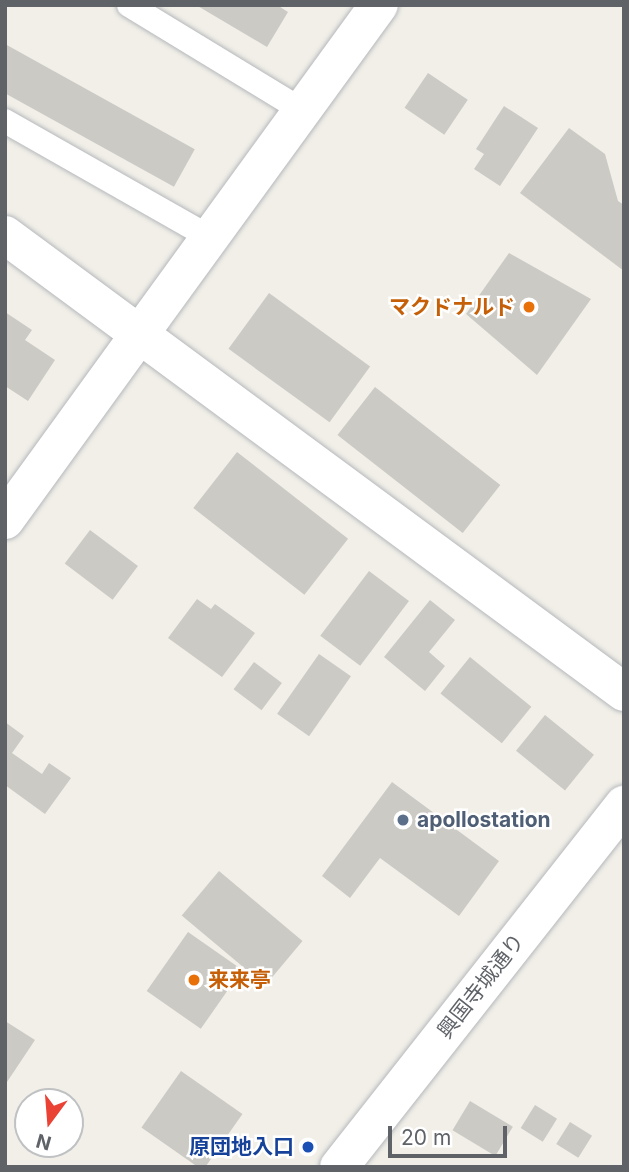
<!DOCTYPE html>
<html>
<head>
<meta charset="utf-8">
<style>
  body { margin:0 }
  #map { position:relative; width:629px; height:1172px; overflow:hidden; background:#f1efe8; font-family:Inter,"Noto Sans JP",sans-serif }
  div>[style] { position:absolute }
  [style*='--x'] { left:calc(var(--x)*1px); top:calc(var(--y)*1px); width:calc(var(--w)*1px); rotate:calc(var(--a)*1deg) }
  .building>* { inset:0; background:#cccac5; transform-origin:0 0 }
  .roads { filter:drop-shadow(0 0 2px #b5b8bc) drop-shadow(0 0 2px #b5b8bc) }
  .lane>* { height:24px; margin:-12px; padding:0 12px; transform-origin:12px; border-radius:12px; background:#fff }
  .street>* { height:38px; margin:-19px; padding:0 19px; transform-origin:19px; border-radius:19px; background:#fff }
  .secondary>* { height:38px; margin:-19px; padding:0 19px; transform-origin:19px; border-radius:19px; background:#fff }
  .dots>* { width:19px; height:19px; translate:-50% -50%; box-sizing:border-box; border:4px solid #fff; border-radius:50% }
  span { translate:-50% -50%; white-space:nowrap; text-align:center; line-height:1.15; -webkit-text-stroke:5px #fff; paint-order:stroke }
  .food-label { font-size:21px; color:#c56008; font-weight:700 }
  .right { translate:-100% -50%; text-align:right }
  .left { translate:0 -50%; text-align:left }
  .service-label { font-size:21px; color:#4e5e75; font-weight:700 }
  .street-label { font-size:21px; color:#5f6368 }
  .transit-label { font-size:21px; color:#164399; font-weight:700 }
  .frame { position:absolute; inset:0; border:7px solid #5f6368; pointer-events:none }
  .north { position:absolute; left:14px; top:1088px; width:70px; height:70px; box-sizing:border-box; background:#fff; border:2px solid #bfc1c3; border-radius:50%; rotate:196deg; font-size:19px; font-weight:700; line-height:28px; text-align:center; color:#5f6368 }
  .north::after { content:''; display:block; margin:auto; width:24px; height:32px; background:#ea4335; clip-path:polygon(50% 0,100% 100%,50% 72%,0 100%) }
  .scale { position:absolute; left:388px; top:1126px; width:119px; height:32px; box-sizing:border-box; border:4px solid #5f6368; border-top:0; padding-left:9px; font-size:21px; line-height:24px; white-space:nowrap; color:#5f6368; -webkit-text-stroke:5px #fff; paint-order:stroke }
</style>
</head>
<body>
<div id="map">
  <div class="building">
    <i style="clip-path:polygon(196px 5px,277px 5px,288px 12px,267px 47px)"></i>
    <i style="left:5px;top:44px;width:217px;height:43px;rotate:29deg"></i>
    <i style="left:428px;top:73px;width:48px;height:42px;rotate:34deg"></i>
    <i style="clip-path:polygon(504px 106px,538px 128px,500px 186px,474px 169px,484px 154px,476px 149px)"></i>
    <i style="clip-path:polygon(569px 128px,605px 154px,618px 201px,624px 205px,624px 271px,520px 193px)"></i>
    <i style="clip-path:polygon(509px 253px,591px 299px,537px 375px,466px 314px)"></i>
    <i style="left:269px;top:293px;width:125px;height:69px;rotate:36deg"></i>
    <i style="clip-path:polygon(5px 312px,32px 330px,25px 340px,55px 360px,28px 401px,5px 386px)"></i>
    <i style="left:375px;top:387px;width:159px;height:61px;rotate:38deg"></i>
    <i style="left:237px;top:452px;width:141px;height:71px;rotate:38deg"></i>
    <i style="left:90px;top:530px;width:60px;height:42px;rotate:37deg"></i>
    <i style="left:369px;top:571px;width:50px;height:81px;rotate:37deg"></i>
    <i style="clip-path:polygon(197px 599px,211px 609px,215px 604px,255px 633px,222px 677px,168px 638px)"></i>
    <i style="clip-path:polygon(430px 600px,455px 620px,429px 652px,445px 666px,425px 691px,384px 657px)"></i>
    <i style="left:319px;top:654px;width:39px;height:73px;rotate:35deg"></i>
    <i style="left:470px;top:657px;width:79px;height:47px;rotate:39deg"></i>
    <i style="left:254px;top:662px;width:35px;height:34px;rotate:37deg"></i>
    <i style="left:545px;top:715px;width:63px;height:46px;rotate:39deg"></i>
    <i style="clip-path:polygon(5px 722px,24px 736px,12px 753px,42px 774px,49px 763px,71px 778px,45px 814px,5px 785px)"></i>
    <i style="clip-path:polygon(392px 782px,499px 861px,459px 916px,380px 858px,350px 898px,322px 876px)"></i>
    <i style="left:219px;top:871px;width:109px;height:58px;rotate:40deg"></i>
    <i style="left:188px;top:932px;width:66px;height:72px;rotate:35deg"></i>
    <i style="clip-path:polygon(5px 1021px,35px 1040px,5px 1085px)"></i>
    <i style="left:181px;top:1071px;width:75px;height:69px;rotate:35deg"></i>
    <i style="left:470px;top:1101px;width:50px;height:34px;rotate:31deg"></i>
    <i style="left:535px;top:1105px;width:26px;height:27px;rotate:32deg"></i>
    <i style="left:570px;top:1122px;width:26px;height:26px;rotate:32deg"></i>
  </div>
  <div class="roads">
    <div class="lane">
      <i style="--x:129;--y:5;--w:202;--a:31.3"></i>
      <i style="--x:5;--y:121;--w:235;--a:29.6"></i>
    </div>
    <div class="street">
      <i style="--x:5;--y:520;--w:228;--a:-54.1"></i>
    </div>
    <div class="secondary">
      <i style="--x:5;--y:235;--w:769;--a:36.44"></i>
      <i style="--x:139;--y:335;--w:408;--a:-54"></i>
      <i style="--x:339;--y:1167;--w:461;--a:-51.8"></i>
    </div>
  </div>
  <div class="dots">
    <i style="left:529px;top:307px;background:#e8710a"></i>
    <i style="left:403px;top:820px;background:#5c6f8a"></i>
    <i style="left:194px;top:980px;background:#e8710a"></i>
    <i style="left:308px;top:1147px;background:#1a4fb4"></i>
  </div>
  <div class="food-label">
    <span class="right" style="left:515px;top:307px">マクドナルド</span>
    <span class="left" style="left:208px;top:980px">来来亭</span>
  </div>
  <div class="service-label">
    <span class="left" style="left:417px;top:820px">apollostation</span>
  </div>
  <div class="street-label">
    <span style="left:481px;top:986px;rotate:-52deg">興国寺城通り</span>
  </div>
  <div class="transit-label">
    <span class="right" style="left:294px;top:1147px">原団地入口</span>
  </div>
  <div class="frame"></div>
  <div class="north">N</div>
  <div class="scale">20 m</div>
</div>
</body>
</html>
